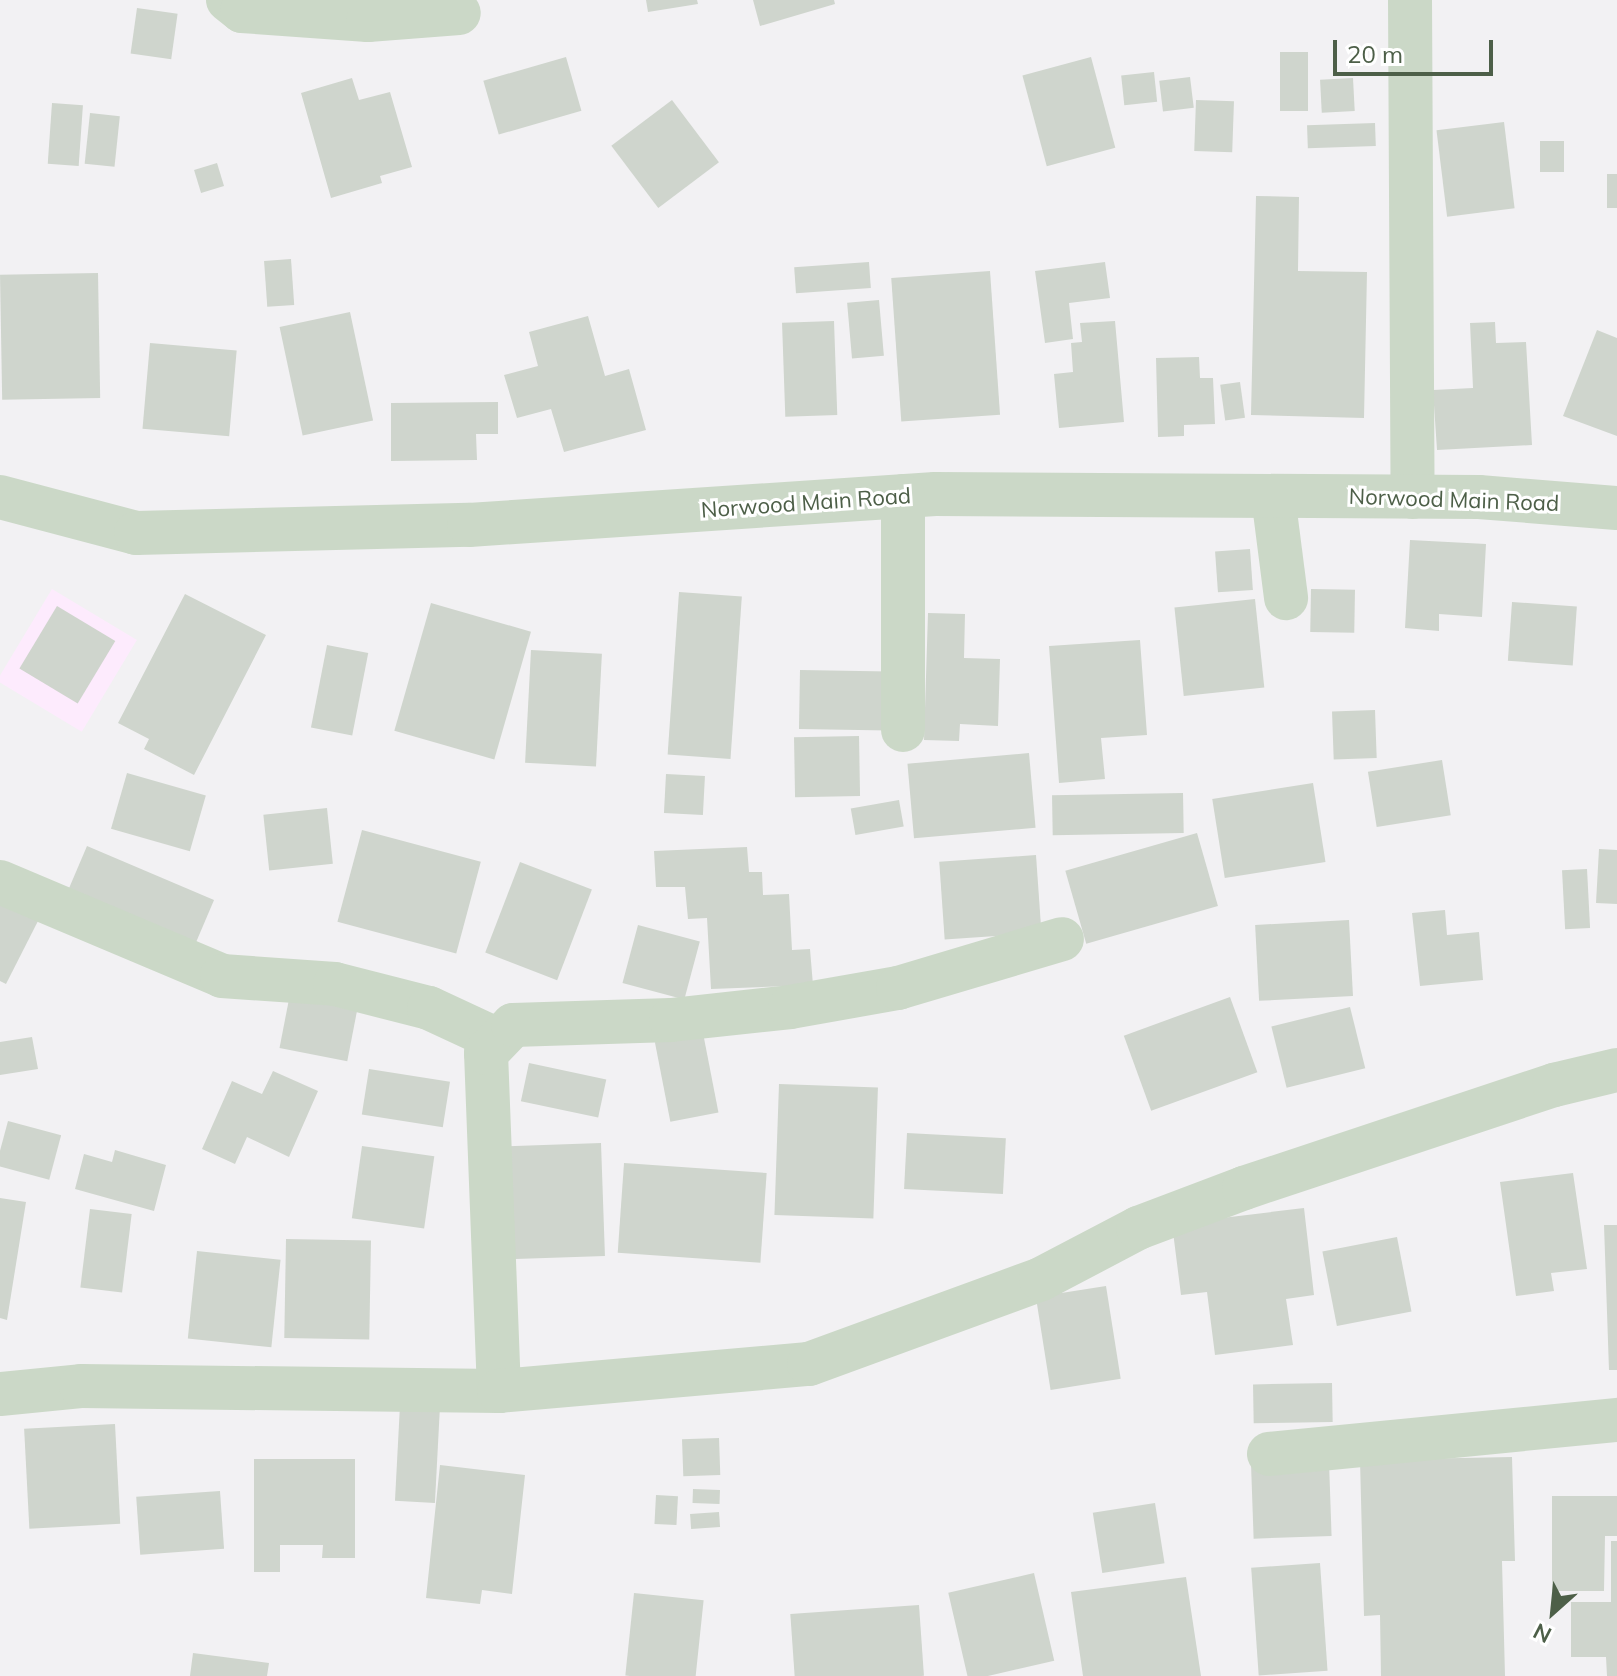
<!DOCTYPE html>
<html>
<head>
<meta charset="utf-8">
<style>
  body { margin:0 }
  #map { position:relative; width:1617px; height:1676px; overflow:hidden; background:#f2f1f3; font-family:Mulish,sans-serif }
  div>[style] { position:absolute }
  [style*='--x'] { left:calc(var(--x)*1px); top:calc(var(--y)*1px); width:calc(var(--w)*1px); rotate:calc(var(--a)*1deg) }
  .commercial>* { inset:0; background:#fdebfd; transform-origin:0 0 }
  .building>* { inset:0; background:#cfd5cd; transform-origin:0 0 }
  .minor>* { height:44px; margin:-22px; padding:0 22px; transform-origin:22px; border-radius:22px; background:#cbd8c7 }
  span { translate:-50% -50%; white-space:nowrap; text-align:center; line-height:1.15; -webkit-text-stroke:6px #fff; paint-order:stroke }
  .street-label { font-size:22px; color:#4d5f48 }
  .north { position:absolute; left:1513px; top:1572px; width:80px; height:80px; -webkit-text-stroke:6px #fff; paint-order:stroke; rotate:207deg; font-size:22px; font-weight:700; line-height:32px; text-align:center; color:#4d5f48 }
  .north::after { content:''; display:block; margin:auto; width:28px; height:36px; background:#4d5f48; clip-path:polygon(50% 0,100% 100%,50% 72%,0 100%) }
  .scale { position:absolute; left:1333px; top:40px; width:160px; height:36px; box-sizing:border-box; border:4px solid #4d5f48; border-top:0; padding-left:10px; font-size:24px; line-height:28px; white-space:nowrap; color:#4d5f48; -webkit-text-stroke:6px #fff; paint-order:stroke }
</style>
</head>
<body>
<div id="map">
  <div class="commercial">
    <i style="left:52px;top:589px;width:99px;height:107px;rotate:31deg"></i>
  </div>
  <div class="building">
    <i style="clip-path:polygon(646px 0,697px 0,698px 4px,648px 12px)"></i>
    <i style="clip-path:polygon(753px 0,834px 0,835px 4px,760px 26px)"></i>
    <i style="left:137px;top:8px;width:41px;height:46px;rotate:8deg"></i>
    <i style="left:1280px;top:52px;width:28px;height:59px"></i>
    <i style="left:566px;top:57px;width:56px;height:86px;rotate:74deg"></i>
    <i style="left:1091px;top:57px;width:94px;height:71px;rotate:75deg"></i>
    <i style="left:1154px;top:72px;width:30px;height:33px;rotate:84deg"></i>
    <i style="left:1190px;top:77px;width:31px;height:31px;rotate:83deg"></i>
    <i style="clip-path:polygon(352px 78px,359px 100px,390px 92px,412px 167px,380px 176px,382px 183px,331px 198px,301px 93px)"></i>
    <i style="left:1353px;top:78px;width:33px;height:33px;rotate:87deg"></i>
    <i style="left:672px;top:100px;width:78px;height:76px;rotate:53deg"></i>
    <i style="left:1196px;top:100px;width:38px;height:51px;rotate:2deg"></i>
    <i style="left:52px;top:103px;width:31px;height:61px;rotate:4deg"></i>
    <i style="left:90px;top:113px;width:30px;height:51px;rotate:6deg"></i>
    <i style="left:1504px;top:122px;width:87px;height:68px;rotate:83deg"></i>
    <i style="left:1375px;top:123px;width:23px;height:68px;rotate:88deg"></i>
    <i style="left:1540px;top:141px;width:24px;height:31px"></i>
    <i style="left:217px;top:163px;width:24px;height:24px;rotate:73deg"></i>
    <i style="left:1607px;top:174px;width:10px;height:34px"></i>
    <i style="clip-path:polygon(1256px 196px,1299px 197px,1298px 271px,1367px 272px,1364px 418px,1251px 415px)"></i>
    <i style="left:291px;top:259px;width:46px;height:27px;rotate:86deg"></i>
    <i style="left:869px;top:262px;width:26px;height:75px;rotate:86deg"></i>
    <i style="clip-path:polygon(1105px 262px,1110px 298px,1069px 303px,1073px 339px,1045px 343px,1035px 271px)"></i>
    <i style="left:990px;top:271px;width:144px;height:99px;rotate:86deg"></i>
    <i style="left:98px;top:273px;width:125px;height:98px;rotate:89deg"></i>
    <i style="left:879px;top:300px;width:56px;height:32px;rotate:85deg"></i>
    <i style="left:350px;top:312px;width:111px;height:72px;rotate:78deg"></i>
    <i style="clip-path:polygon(588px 316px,605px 376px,629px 369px,646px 430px,564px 452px,551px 409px,517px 418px,504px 375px,538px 366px,529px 332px)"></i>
    <i style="left:834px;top:321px;width:94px;height:52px;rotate:88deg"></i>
    <i style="clip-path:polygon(1115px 321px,1124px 422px,1059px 428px,1054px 374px,1073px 372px,1071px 343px,1082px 342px,1080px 323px)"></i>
    <i style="clip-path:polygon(1495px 322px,1496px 343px,1526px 342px,1532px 445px,1437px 450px,1433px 390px,1473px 388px,1470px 323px)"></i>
    <i style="clip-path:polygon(1597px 330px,1617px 338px,1617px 436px,1563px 416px)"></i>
    <i style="left:150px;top:343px;width:87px;height:86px;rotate:5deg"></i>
    <i style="clip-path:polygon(1199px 357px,1200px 378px,1213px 378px,1215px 424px,1184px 425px,1184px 436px,1158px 437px,1156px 358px)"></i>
    <i style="left:1240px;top:382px;width:36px;height:20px;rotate:82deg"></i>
    <i style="clip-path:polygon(498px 402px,498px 434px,476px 434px,477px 460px,391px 461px,391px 403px)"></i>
    <i style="clip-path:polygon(1410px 540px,1486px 544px,1482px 617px,1439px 614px,1439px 631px,1405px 628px)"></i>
    <i style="left:1250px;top:549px;width:41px;height:35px;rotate:86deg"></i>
    <i style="left:1311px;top:589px;width:44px;height:43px;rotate:1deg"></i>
    <i style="left:679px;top:592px;width:63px;height:163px;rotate:4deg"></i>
    <i style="clip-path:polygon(185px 594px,266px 635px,194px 775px,144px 749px,149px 739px,118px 723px)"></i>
    <i style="left:1255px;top:599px;width:89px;height:81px;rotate:84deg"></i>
    <i style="left:1512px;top:602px;width:65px;height:59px;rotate:4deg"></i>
    <i style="left:431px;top:603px;width:104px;height:133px;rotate:16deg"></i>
    <i style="left:57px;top:606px;width:68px;height:73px;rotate:31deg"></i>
    <i style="clip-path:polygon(928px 613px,965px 614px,964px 658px,1000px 659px,998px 726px,960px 724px,959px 741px,924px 740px)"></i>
    <i style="clip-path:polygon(1140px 640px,1147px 735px,1101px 738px,1105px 779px,1059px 783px,1049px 646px)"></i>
    <i style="left:327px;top:645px;width:42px;height:84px;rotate:11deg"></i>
    <i style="left:531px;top:650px;width:71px;height:113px;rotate:3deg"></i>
    <i style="left:800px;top:670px;width:89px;height:59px;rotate:1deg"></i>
    <i style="left:1375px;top:710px;width:48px;height:43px;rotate:88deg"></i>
    <i style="left:859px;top:736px;width:60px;height:65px;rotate:89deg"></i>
    <i style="left:1029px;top:753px;width:75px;height:122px;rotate:85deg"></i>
    <i style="left:1442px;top:760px;width:56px;height:75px;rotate:81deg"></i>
    <i style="left:127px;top:773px;width:82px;height:58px;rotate:16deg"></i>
    <i style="left:666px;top:774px;width:39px;height:39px;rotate:3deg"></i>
    <i style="left:1313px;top:783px;width:80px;height:102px;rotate:81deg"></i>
    <i style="left:1183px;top:793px;width:40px;height:131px;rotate:89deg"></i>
    <i style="left:899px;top:800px;width:27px;height:49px;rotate:80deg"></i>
    <i style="left:327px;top:808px;width:56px;height:64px;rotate:84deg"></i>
    <i style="left:362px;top:830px;width:123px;height:95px;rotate:15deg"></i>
    <i style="left:1197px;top:833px;width:76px;height:137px;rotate:74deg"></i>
    <i style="left:87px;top:846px;width:138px;height:52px;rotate:23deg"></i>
    <i style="clip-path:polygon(747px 847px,749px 872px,762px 872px,763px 895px,789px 894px,792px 950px,810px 949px,813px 985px,711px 989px,707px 918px,688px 919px,685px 887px,656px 887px,654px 851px)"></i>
    <i style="clip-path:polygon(1599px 849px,1617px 850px,1617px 904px,1596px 903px)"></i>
    <i style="left:1036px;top:855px;width:78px;height:97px;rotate:86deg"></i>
    <i style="left:520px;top:862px;width:77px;height:97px;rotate:21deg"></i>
    <i style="left:1587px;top:869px;width:59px;height:25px;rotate:87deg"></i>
    <i style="clip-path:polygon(0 903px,38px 921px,6px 984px,0 981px)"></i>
    <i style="clip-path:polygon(1445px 910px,1447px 935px,1479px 932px,1483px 980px,1420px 986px,1412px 913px)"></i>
    <i style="left:1349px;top:920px;width:76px;height:94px;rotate:87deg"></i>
    <i style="left:638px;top:925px;width:64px;height:60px;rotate:15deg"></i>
    <i style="left:290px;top:994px;width:69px;height:55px;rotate:11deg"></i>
    <i style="left:1230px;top:997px;width:80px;height:113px;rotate:70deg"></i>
    <i style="left:1350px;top:1007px;width:63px;height:81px;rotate:76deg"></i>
    <i style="left:703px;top:1033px;width:81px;height:49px;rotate:79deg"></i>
    <i style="clip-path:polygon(32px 1037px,38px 1069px,0 1075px,0 1042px)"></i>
    <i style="left:529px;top:1063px;width:79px;height:39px;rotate:12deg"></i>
    <i style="left:369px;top:1069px;width:82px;height:46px;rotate:9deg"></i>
    <i style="clip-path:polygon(273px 1071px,318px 1091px,289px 1157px,247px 1137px,235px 1164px,202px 1149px,232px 1081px,262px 1094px)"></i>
    <i style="left:779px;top:1084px;width:99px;height:131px;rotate:2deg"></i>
    <i style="left:8px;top:1121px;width:55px;height:46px;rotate:15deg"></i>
    <i style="left:907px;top:1133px;width:99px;height:56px;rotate:3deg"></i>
    <i style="left:601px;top:1143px;width:113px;height:101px;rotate:88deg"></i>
    <i style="left:362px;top:1146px;width:73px;height:73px;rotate:8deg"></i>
    <i style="clip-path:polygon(115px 1150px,166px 1165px,154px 1211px,75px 1189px,84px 1154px,112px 1162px)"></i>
    <i style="left:624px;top:1163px;width:143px;height:90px;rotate:4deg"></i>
    <i style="clip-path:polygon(1573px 1173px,1587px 1269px,1551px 1273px,1554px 1291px,1516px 1296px,1500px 1182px)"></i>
    <i style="clip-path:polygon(0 1198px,26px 1202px,7px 1320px,0 1318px)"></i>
    <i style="clip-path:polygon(1304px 1208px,1314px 1295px,1286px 1299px,1293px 1345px,1215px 1355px,1207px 1292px,1181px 1295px,1172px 1224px)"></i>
    <i style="left:90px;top:1209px;width:42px;height:79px;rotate:7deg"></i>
    <i style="clip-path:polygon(1604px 1225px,1617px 1225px,1617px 1370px,1609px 1370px)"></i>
    <i style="left:1397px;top:1237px;width:76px;height:76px;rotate:79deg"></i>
    <i style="left:286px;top:1239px;width:85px;height:99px;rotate:1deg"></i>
    <i style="left:197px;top:1251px;width:84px;height:88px;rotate:6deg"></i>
    <i style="left:1106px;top:1286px;width:94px;height:71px;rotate:81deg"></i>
    <i style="left:1332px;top:1383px;width:39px;height:79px;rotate:89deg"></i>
    <i style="left:400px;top:1405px;width:40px;height:96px;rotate:3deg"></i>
    <i style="left:115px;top:1424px;width:100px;height:91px;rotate:87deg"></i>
    <i style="left:719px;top:1438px;width:37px;height:37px;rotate:88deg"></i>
    <i style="clip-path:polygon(1512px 1457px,1515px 1561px,1502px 1561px,1505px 1676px,1381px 1676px,1380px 1615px,1364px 1616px,1360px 1460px)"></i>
    <i style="clip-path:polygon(254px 1459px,355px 1459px,355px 1558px,322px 1558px,323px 1545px,280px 1545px,280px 1572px,254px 1572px)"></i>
    <i style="left:1329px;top:1462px;width:74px;height:78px;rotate:88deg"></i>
    <i style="clip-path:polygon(440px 1465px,525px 1475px,512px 1594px,482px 1590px,480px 1604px,426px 1598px)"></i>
    <i style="left:693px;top:1489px;width:27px;height:14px;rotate:2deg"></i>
    <i style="left:220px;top:1491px;width:58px;height:84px;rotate:86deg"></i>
    <i style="left:656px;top:1495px;width:22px;height:29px;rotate:3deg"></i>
    <i style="clip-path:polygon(1552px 1496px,1617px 1496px,1617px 1536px,1605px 1536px,1604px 1591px,1552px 1591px)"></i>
    <i style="left:1155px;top:1503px;width:61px;height:63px;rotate:81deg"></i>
    <i style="left:719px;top:1512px;width:15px;height:29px;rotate:86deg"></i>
    <i style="clip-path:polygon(1611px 1541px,1617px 1541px,1617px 1676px,1607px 1676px,1606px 1657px,1571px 1657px,1571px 1602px,1611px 1602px)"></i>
    <i style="left:1320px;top:1563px;width:108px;height:69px;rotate:86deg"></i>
    <i style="left:1034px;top:1573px;width:90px;height:88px;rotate:77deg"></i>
    <i style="clip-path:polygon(1186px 1577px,1201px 1676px,1083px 1676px,1071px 1592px)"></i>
    <i style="left:634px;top:1593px;width:70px;height:83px;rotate:6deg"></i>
    <i style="left:919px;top:1605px;width:71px;height:129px;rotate:86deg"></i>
    <i style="clip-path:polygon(193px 1653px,269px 1663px,267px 1676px,190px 1676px)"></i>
  </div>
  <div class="minor">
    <i style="--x:228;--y:0;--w:18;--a:38"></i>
    <i style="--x:242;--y:11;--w:126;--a:4.1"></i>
    <i style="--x:368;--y:20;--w:91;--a:-4.4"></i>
    <i style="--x:1410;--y:0;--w:497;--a:89.7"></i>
    <i style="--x:1273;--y:496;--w:103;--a:82.7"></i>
    <i style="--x:0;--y:497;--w:141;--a:14.8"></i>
    <i style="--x:136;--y:533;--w:333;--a:-1.4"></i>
    <i style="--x:469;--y:525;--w:467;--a:-3.8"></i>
    <i style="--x:935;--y:494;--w:544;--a:0.32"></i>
    <i style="--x:1479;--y:497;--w:138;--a:4.6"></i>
    <i style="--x:903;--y:730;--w:234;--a:-90"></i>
    <i style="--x:0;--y:882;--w:241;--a:22.9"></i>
    <i style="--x:222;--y:976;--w:113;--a:4"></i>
    <i style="--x:335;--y:984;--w:97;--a:14.3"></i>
    <i style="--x:429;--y:1008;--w:76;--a:24.9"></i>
    <i style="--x:499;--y:1391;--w:338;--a:-92.2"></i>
    <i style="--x:486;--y:1053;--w:39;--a:-46"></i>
    <i style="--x:513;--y:1025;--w:158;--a:-1.8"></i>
    <i style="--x:671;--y:1020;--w:120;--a:-6.2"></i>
    <i style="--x:790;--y:1007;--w:110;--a:-10"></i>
    <i style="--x:898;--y:988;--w:171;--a:-16.6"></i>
    <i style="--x:0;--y:1394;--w:81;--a:-5.6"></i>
    <i style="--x:81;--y:1386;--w:418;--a:0.7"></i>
    <i style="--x:499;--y:1391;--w:311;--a:-5"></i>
    <i style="--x:809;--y:1364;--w:247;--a:-20.1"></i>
    <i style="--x:1041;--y:1279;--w:110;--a:-27.7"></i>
    <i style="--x:1138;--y:1228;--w:113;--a:-20.7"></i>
    <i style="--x:1244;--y:1188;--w:327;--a:-18.4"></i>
    <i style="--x:1554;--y:1085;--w:65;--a:-13.4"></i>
    <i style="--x:1269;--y:1454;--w:350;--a:-5.6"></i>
  </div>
  <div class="street-label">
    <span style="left:1454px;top:500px;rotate:2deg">Norwood Main Road</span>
    <span style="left:806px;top:503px;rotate:-4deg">Norwood Main Road</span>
  </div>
  <div class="north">N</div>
  <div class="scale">20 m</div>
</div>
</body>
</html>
